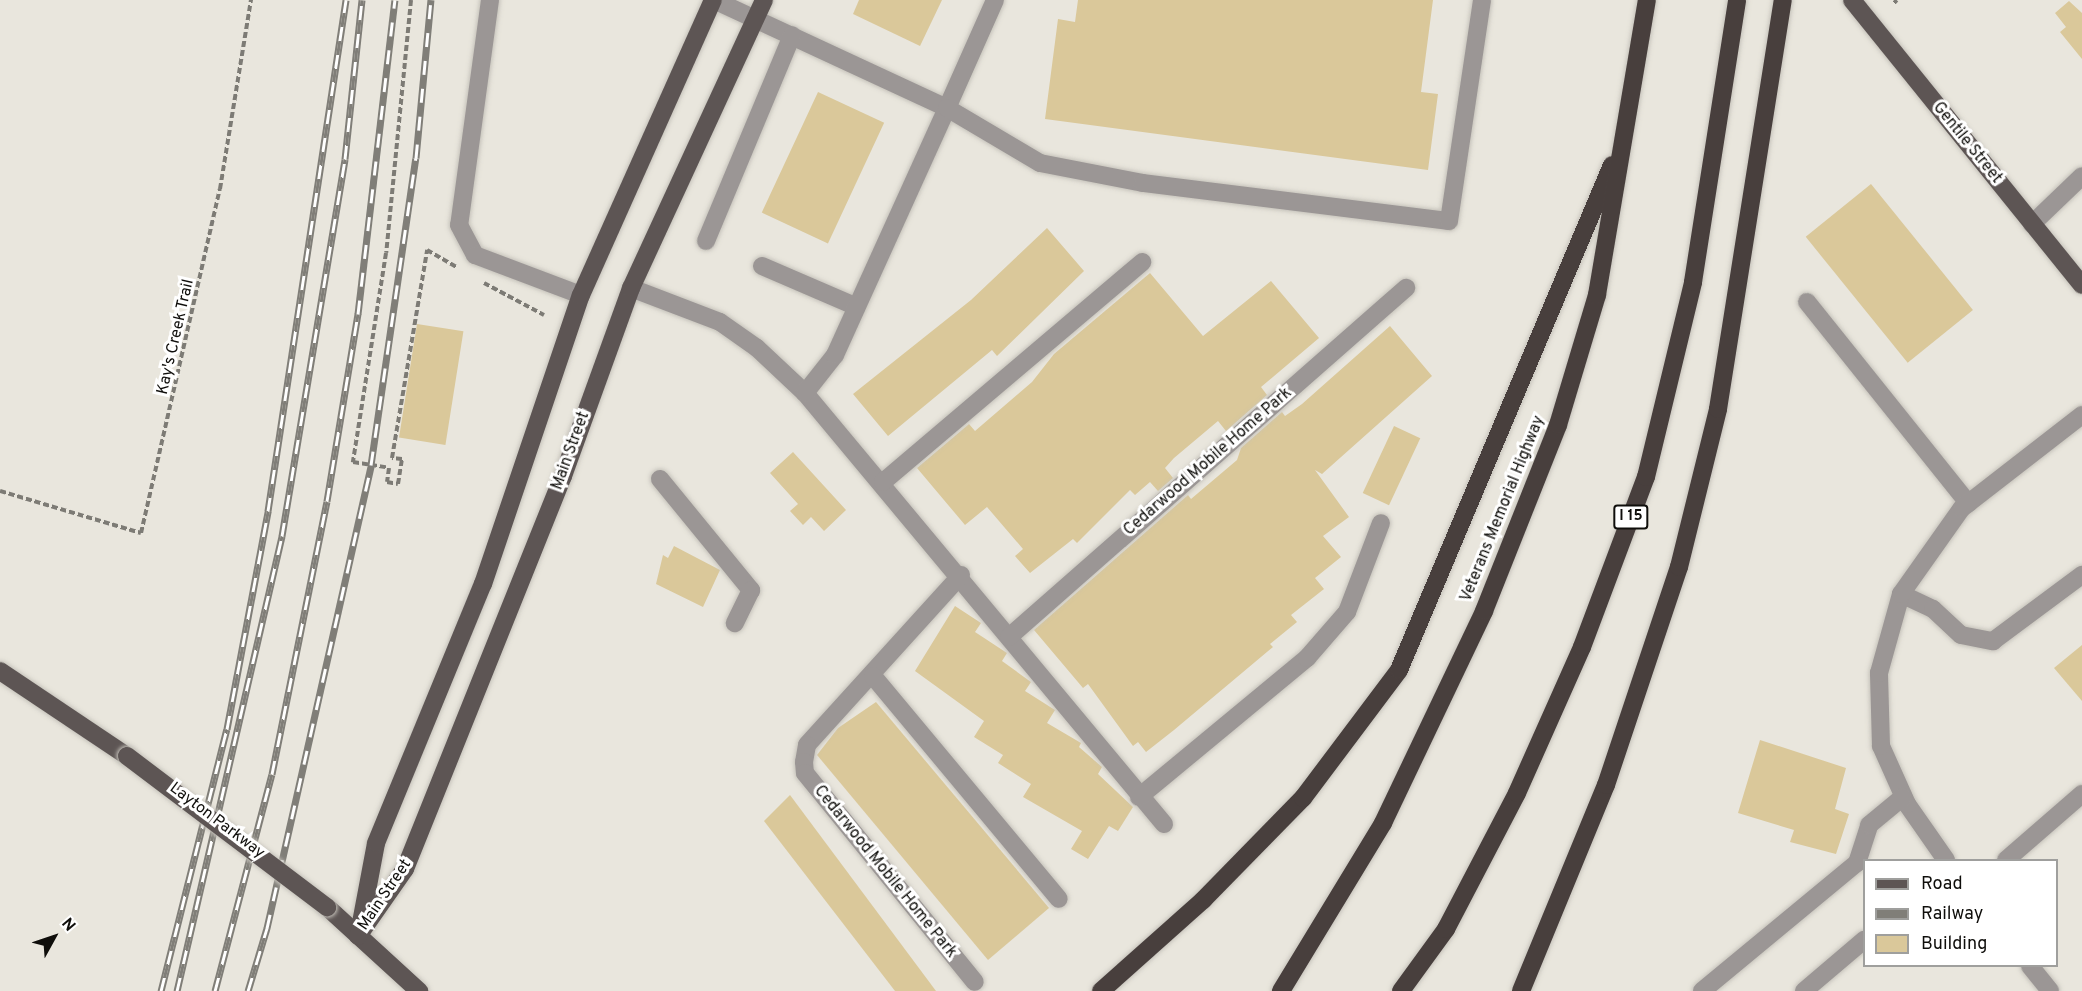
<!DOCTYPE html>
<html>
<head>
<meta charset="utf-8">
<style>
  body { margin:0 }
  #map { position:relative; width:2082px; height:991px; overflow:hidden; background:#e9e6dd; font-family:Overpass,sans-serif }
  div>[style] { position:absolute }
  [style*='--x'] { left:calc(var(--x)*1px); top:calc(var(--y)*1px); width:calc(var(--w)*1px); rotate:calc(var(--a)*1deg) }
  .building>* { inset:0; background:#dac89a; transform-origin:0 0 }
  .path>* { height:4px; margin-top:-2px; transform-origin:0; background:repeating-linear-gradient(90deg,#7d7b75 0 6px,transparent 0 9px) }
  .roads { filter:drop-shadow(0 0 2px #c6c3bb) drop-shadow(0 0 2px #c6c3bb) }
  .minor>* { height:18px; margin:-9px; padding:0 9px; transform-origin:9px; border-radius:9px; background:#9b9695 }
  .major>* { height:18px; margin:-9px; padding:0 9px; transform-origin:9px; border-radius:9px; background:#5d5554 }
  .highway>* { height:18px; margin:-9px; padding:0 9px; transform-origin:9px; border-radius:9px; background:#483f3d }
  .rail>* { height:7px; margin-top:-3.5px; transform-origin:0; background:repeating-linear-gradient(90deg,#fff 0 14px,#807e78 0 28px); box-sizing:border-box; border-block:2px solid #807e78 }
  .bridges { filter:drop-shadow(0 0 2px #c6c3bb) drop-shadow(0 0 2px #c6c3bb) }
  .major-bridge>* { height:18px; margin:-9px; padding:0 9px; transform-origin:9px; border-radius:9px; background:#5d5554 }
  span { translate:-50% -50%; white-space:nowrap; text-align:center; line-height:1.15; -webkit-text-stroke:6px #fff; paint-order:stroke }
  .shield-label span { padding:2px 4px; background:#fff; border:2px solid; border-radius:4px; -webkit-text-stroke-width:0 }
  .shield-label { font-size:15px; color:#0f0e0b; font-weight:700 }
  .street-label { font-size:16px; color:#0f0e0b }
  .legend { position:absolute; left:1863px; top:859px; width:195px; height:108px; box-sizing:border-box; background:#fff; border:2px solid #9f9f9d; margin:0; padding:8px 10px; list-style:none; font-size:18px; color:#0f0e0b }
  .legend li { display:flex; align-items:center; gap:12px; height:30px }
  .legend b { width:30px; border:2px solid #9f9f9d }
  .north { position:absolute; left:24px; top:907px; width:60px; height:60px; -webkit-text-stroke:4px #fff; paint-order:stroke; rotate:50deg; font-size:16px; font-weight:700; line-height:24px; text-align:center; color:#0f0e0b }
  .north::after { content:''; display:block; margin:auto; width:21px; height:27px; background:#0f0e0b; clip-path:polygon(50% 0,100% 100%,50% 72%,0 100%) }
</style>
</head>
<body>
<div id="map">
  <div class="building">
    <i style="clip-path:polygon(859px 0,942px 0,920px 46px,853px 14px)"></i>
    <i style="clip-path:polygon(1078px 0,1433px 0,1421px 92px,1438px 94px,1428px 170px,1045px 119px,1058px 19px,1075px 22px)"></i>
    <i style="clip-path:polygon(2069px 1px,2082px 13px,2082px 59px,2060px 32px,2066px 27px,2055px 13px)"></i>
    <i style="left:818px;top:92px;width:73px;height:133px;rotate:25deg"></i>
    <i style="left:1871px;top:184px;width:162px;height:84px;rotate:51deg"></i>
    <i style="clip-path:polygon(1047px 228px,1084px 271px,997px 356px,992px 350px,888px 436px,853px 394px,971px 300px)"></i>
    <i style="clip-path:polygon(1150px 273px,1203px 336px,1271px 281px,1319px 338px,1261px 387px,1267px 395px,1226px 431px,1218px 421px,1174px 458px,1165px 468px,1173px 478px,1158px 491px,1150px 482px,1135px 495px,1130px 490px,1077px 543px,1073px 539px,1030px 573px,1015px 556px,1023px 549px,987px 507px,965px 525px,917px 468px,969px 424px,975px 431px,1032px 382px,1054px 354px)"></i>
    <i style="left:417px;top:324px;width:47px;height:115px;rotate:9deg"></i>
    <i style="clip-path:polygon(1390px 326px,1432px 376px,1322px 474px,1315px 470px,1349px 517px,1323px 536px,1341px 557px,1315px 578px,1324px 589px,1291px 615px,1297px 622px,1270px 644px,1273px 647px,1174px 730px,1146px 752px,1138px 742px,1133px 746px,1088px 684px,1083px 688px,1034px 630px,1188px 495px,1191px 499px,1237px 460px,1241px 448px,1282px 412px,1285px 416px,1302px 404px)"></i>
    <i style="left:1394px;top:426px;width:29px;height:74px;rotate:25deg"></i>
    <i style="clip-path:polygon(793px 452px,846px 510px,824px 531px,811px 517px,803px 525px,790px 511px,798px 504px,770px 473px)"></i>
    <i style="clip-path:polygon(674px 546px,720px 570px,703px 607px,656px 584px,663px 555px,668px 558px)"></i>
    <i style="clip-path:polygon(955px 606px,981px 623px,975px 632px,1007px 653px,1002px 661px,1031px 682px,1025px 691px,1055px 710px,1047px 723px,1081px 743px,1079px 747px,1102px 767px,1098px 774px,1133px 807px,1118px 831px,1109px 826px,1088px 859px,1071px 849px,1082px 831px,1023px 797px,1031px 784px,998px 763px,1003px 755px,974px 737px,984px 721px,915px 671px)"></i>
    <i style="clip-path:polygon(2082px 645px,2082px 701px,2054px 668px)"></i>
    <i style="clip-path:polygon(876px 702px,1049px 908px,988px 960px,817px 755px,838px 728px)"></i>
    <i style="clip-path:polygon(1760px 740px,1846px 768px,1835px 809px,1849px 814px,1836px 854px,1790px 842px,1794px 830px,1738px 813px)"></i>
    <i style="clip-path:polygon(790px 795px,936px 991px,895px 991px,764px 821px)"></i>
  </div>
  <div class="path">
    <i style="--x:411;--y:0;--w:254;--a:95.6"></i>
    <i style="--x:386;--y:253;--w:212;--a:99"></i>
    <i style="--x:353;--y:462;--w:36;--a:9"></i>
    <i style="--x:389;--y:468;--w:14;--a:98"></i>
    <i style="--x:387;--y:482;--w:11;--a:10"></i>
    <i style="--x:398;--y:484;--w:25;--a:-81"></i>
    <i style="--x:402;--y:459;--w:10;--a:-174"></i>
    <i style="--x:392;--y:458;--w:211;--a:-80.4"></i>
    <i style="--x:427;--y:250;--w:34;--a:30"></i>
    <i style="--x:1894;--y:3;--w:4;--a:-45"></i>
    <i style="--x:484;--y:283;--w:68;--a:28.1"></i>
    <i style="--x:0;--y:491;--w:147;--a:16.6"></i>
    <i style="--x:141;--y:533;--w:353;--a:-77.1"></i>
    <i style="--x:220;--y:189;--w:192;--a:-80.7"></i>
  </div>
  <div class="roads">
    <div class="minor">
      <i style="--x:490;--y:0;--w:227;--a:97.8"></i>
      <i style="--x:459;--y:225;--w:34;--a:62"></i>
      <i style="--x:475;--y:255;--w:113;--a:20.7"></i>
      <i style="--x:714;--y:0;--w:257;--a:24.9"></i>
      <i style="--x:947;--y:108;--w:118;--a:-66"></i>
      <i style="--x:2032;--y:224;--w:69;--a:-43.8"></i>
      <i style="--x:706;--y:241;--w:223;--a:-67.3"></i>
      <i style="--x:762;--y:266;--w:103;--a:23.3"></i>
      <i style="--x:631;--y:288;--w:95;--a:20.9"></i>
      <i style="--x:720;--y:322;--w:45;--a:35.1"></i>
      <i style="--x:757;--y:348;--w:66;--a:43.2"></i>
      <i style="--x:805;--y:393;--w:561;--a:50.21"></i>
      <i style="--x:1807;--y:302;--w:258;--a:51.3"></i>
      <i style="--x:805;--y:393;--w:48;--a:-51.7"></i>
      <i style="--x:835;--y:355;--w:271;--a:-65.6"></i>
      <i style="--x:947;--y:108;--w:108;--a:30.6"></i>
      <i style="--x:1040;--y:163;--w:105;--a:11"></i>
      <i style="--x:1143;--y:183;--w:308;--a:7.1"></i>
      <i style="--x:1449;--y:221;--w:223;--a:-81.5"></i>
      <i style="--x:660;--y:479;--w:144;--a:50.7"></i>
      <i style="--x:751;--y:590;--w:37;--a:116"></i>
      <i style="--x:883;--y:482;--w:340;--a:-40.3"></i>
      <i style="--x:961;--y:575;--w:229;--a:132.2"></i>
      <i style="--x:807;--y:745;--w:17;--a:100"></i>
      <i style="--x:804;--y:762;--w:11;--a:85"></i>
      <i style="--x:805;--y:773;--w:269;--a:50.9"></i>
      <i style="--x:1901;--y:594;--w:35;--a:25"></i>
      <i style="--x:1933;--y:609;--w:38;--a:43"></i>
      <i style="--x:1961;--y:635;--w:33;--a:11"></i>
      <i style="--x:1993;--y:641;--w:111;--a:-36.6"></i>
      <i style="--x:1009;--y:637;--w:529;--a:-41.32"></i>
      <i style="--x:873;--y:676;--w:290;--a:50.2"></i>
      <i style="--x:1139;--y:797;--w:218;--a:-39.6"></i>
      <i style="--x:1307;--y:658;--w:61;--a:-49"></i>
      <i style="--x:1347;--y:612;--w:95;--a:-69.1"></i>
      <i style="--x:1946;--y:860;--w:68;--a:-124.9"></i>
      <i style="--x:1907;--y:804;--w:64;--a:-114.1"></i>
      <i style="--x:1881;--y:746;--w:73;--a:-91.6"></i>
      <i style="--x:1879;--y:673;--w:82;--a:-74.4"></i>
      <i style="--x:1901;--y:594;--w:105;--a:-54.7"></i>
      <i style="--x:1962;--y:508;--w:152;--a:-37.8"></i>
      <i style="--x:2006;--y:860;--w:101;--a:-41"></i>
      <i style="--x:2030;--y:966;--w:32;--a:51"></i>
      <i style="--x:1702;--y:991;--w:201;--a:-39.6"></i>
      <i style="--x:1857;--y:863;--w:40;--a:-72"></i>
      <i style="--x:1869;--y:825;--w:44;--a:-39.5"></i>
      <i style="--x:1804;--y:991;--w:79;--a:-40.4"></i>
    </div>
    <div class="major">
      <i style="--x:1852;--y:0;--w:366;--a:51.1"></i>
      <i style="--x:0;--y:671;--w:153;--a:33.8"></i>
      <i style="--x:327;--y:907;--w:125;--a:42.4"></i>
      <i style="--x:360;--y:928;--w:86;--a:-79.3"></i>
      <i style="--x:376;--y:843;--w:280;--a:-67.6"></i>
      <i style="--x:483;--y:584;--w:305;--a:-71.3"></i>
      <i style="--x:581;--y:295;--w:323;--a:-65.9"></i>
      <i style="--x:358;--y:936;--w:82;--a:-55"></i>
      <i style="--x:405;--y:869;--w:424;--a:-68.1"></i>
      <i style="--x:563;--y:476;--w:200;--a:-70.1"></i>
      <i style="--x:631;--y:288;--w:317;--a:-65.2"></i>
    </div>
    <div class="highway">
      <i style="--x:1101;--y:991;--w:137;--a:-41.7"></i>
      <i style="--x:1203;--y:900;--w:143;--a:-45.6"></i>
      <i style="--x:1303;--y:798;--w:160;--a:-53.1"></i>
      <i style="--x:1399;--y:670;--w:548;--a:-67.13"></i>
      <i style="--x:1281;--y:991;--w:197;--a:-58.7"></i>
      <i style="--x:1383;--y:823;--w:235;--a:-64.5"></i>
      <i style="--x:1484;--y:611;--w:200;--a:-68.3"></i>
      <i style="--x:1558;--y:425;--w:136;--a:-73.3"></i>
      <i style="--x:1597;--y:295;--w:299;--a:-80.4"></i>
      <i style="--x:1401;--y:991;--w:77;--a:-54"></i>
      <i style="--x:1446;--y:929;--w:153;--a:-62.4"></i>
      <i style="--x:1517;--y:793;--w:160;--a:-66"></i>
      <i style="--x:1582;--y:647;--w:182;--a:-69.4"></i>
      <i style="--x:1646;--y:477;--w:201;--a:-76.4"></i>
      <i style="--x:1693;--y:282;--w:285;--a:-81.1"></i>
      <i style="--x:1521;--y:991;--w:223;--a:-67.6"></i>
      <i style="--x:1606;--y:785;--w:230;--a:-71.5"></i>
      <i style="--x:1679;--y:567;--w:163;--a:-76.1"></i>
      <i style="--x:1718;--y:409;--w:414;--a:-81"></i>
    </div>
  </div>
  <div class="rail">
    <i style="--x:161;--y:991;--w:270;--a:-75.9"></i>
    <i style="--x:227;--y:729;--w:222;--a:-79.3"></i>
    <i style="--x:268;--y:511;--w:517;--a:-81.32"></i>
    <i style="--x:177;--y:991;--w:467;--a:-77"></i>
    <i style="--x:282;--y:536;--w:382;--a:-80.5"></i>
    <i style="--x:345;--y:159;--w:160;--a:-83.9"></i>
    <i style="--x:215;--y:991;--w:224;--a:-75.3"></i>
    <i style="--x:272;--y:774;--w:278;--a:-78.6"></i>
    <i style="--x:327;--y:501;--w:190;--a:-80.6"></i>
    <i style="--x:358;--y:314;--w:316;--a:-83.3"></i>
    <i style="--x:248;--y:991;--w:66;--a:-73.2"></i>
    <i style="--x:267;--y:928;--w:475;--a:-77.3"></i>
    <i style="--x:371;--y:465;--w:310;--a:-81.7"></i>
    <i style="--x:416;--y:158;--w:159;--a:-84.6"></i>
  </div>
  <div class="bridges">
    <div class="major-bridge">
      <i style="--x:127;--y:756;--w:251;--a:37.1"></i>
    </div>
  </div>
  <div class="shield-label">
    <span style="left:1631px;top:517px">I 15</span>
  </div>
  <div class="street-label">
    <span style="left:1967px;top:143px;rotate:51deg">Gentile Street</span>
    <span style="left:176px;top:337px;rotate:-77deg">Kay's Creek Trail</span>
    <span style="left:571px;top:451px;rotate:-70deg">Main Street</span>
    <span style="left:1208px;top:462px;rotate:-41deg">Cedarwood Mobile Home Park</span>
    <span style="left:1503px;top:509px;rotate:-68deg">Veterans Memorial Highway</span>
    <span style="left:217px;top:821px;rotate:37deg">Layton Parkway</span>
    <span style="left:885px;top:872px;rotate:51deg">Cedarwood Mobile Home Park</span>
    <span style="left:385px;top:895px;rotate:-56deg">Main Street</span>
  </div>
  <ul class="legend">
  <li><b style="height:8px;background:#5d5554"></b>Road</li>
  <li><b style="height:8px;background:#807e78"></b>Railway</li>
  <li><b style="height:16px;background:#dac89a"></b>Building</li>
  </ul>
  <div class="north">N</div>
</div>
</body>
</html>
